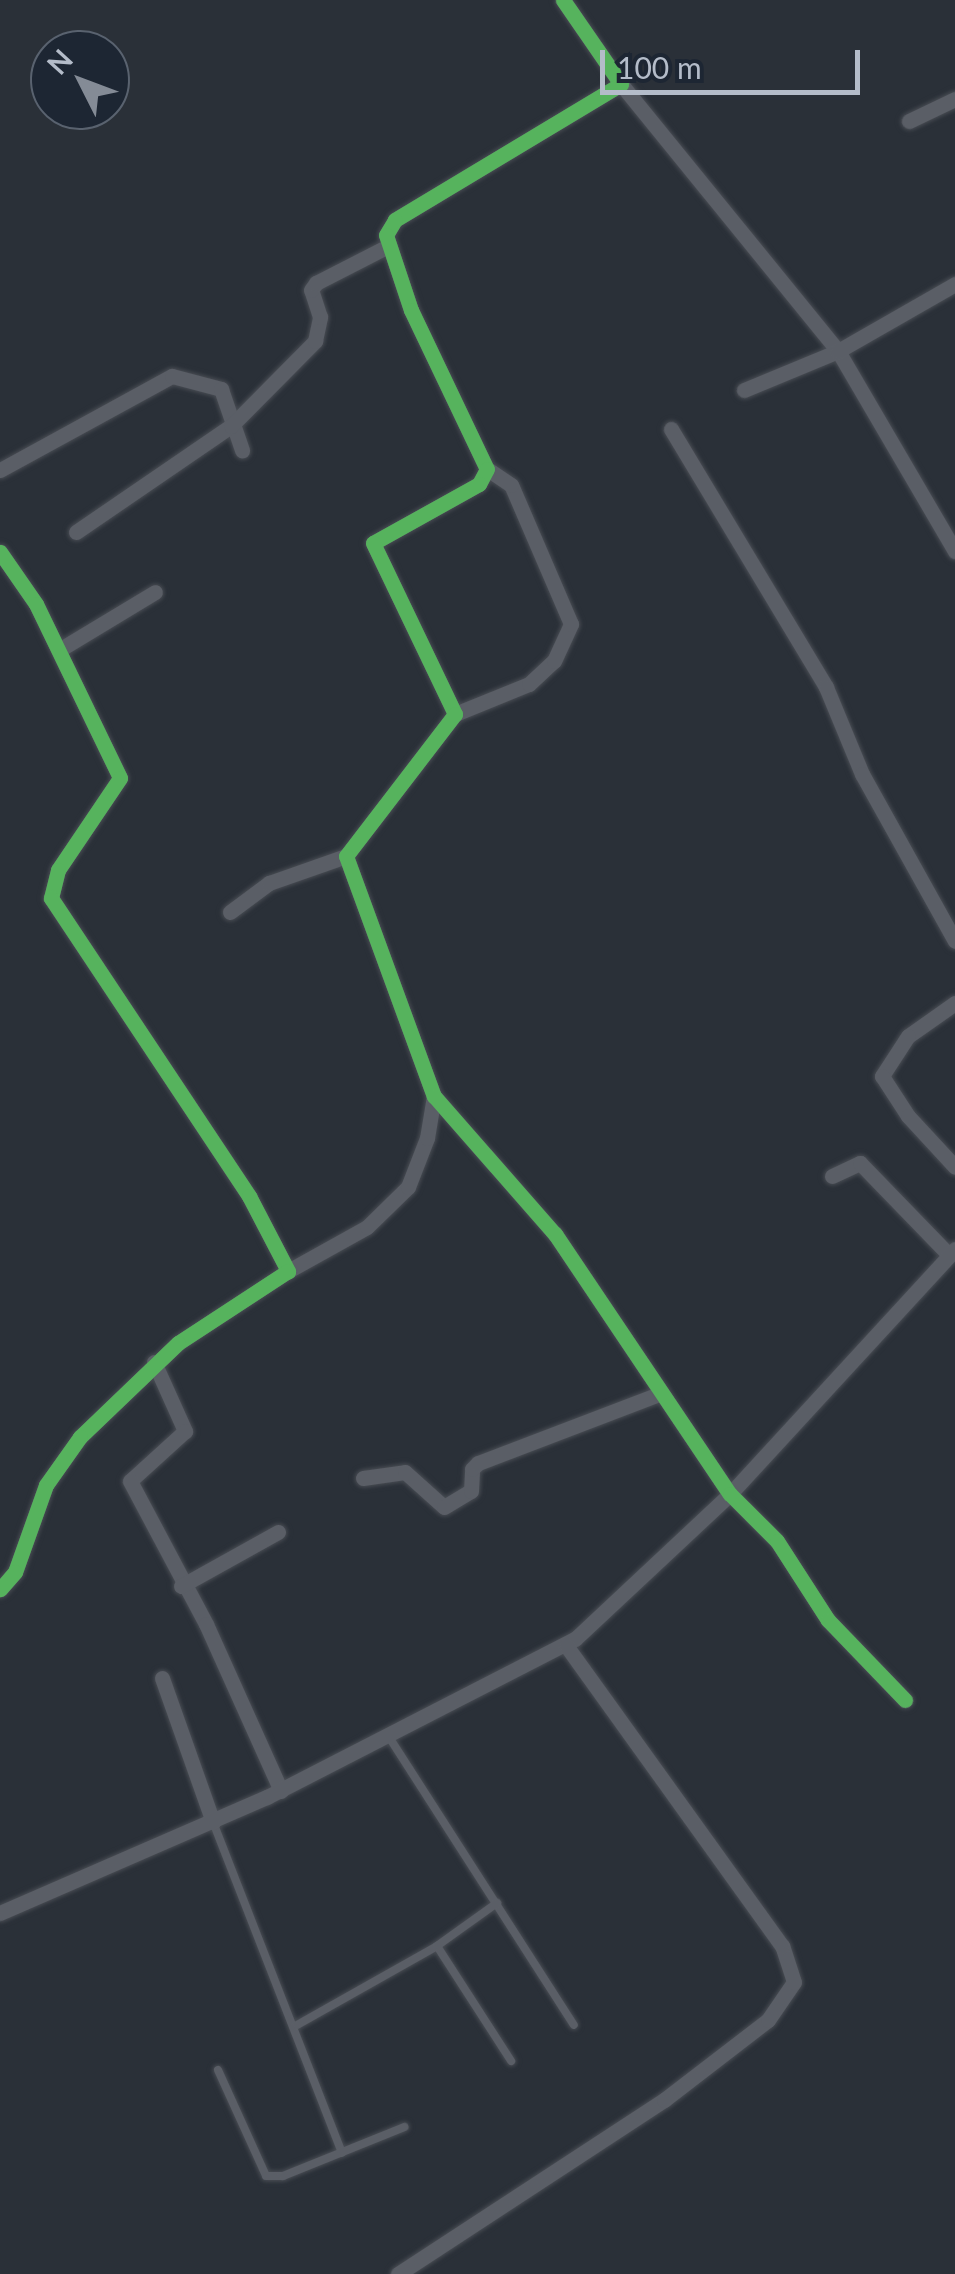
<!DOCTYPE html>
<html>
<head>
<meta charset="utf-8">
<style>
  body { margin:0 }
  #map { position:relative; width:955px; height:2274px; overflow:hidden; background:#2a3038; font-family:Lato,sans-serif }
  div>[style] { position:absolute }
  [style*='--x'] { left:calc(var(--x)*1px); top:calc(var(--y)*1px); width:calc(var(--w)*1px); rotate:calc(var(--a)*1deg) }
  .roads { filter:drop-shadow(0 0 2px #484c53) drop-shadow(0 0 2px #484c53) }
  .lane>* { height:8px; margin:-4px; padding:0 4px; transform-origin:4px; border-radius:4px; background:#5a5e66 }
  .street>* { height:15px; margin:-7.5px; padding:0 7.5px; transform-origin:7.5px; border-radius:7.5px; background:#5a5e66 }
  .cycleway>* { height:15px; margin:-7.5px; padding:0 7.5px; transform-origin:7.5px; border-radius:7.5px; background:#56b35d }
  span { translate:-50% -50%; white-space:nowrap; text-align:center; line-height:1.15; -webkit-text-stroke:8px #1d2633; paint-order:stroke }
  .north { position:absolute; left:30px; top:30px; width:100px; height:100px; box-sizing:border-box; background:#1d2633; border:2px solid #59626f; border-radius:50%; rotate:312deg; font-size:28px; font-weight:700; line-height:40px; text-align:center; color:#b4bcc9 }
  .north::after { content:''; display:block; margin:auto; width:35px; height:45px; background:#848b96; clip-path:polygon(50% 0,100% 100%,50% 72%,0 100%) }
  .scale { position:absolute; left:600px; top:50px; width:260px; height:45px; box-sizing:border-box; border:5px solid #b4bcc9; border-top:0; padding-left:12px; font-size:30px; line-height:35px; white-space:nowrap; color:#b4bcc9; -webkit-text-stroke:8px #1d2633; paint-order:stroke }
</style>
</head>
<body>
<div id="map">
  <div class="roads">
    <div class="lane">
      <i style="--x:389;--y:1737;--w:342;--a:57.3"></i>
      <i style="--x:213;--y:1822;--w:355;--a:68.7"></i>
      <i style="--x:437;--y:1946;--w:137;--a:57.2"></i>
      <i style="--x:297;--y:2025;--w:161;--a:-29.4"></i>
      <i style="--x:437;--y:1946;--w:74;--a:-35.6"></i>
      <i style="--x:218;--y:2070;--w:116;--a:65.6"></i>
      <i style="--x:266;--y:2176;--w:17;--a:0"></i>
      <i style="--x:283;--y:2176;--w:131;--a:-22"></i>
    </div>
    <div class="street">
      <i style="--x:563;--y:0;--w:102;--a:55.4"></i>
      <i style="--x:621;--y:84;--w:264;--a:149"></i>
      <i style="--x:395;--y:220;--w:17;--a:121"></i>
      <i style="--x:386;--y:235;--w:79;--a:71.6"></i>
      <i style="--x:411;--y:310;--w:176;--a:64.5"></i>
      <i style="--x:487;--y:469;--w:17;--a:118"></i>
      <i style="--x:479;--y:484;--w:121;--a:150.9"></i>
      <i style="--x:373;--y:543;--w:190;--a:64.4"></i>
      <i style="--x:455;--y:714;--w:179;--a:127.5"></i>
      <i style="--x:346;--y:856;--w:256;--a:69.9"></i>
      <i style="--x:434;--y:1096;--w:184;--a:48.8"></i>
      <i style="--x:555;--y:1234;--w:313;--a:56.1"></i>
      <i style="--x:730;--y:1494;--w:66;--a:45"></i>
      <i style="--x:777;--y:1541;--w:94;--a:57.2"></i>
      <i style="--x:828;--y:1620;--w:111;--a:46.1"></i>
      <i style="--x:621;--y:84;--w:344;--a:50.9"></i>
      <i style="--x:838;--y:351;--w:232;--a:59.7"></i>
      <i style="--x:909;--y:121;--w:51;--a:-25.6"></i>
      <i style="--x:744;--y:390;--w:102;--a:-22.5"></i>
      <i style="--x:838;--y:351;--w:135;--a:-29.8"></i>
      <i style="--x:671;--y:429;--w:301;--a:59"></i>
      <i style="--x:826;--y:687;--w:94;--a:67.5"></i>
      <i style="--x:862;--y:774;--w:191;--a:60.9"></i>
      <i style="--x:0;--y:470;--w:196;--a:-28.7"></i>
      <i style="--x:172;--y:376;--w:51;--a:14.9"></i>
      <i style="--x:221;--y:389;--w:65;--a:71"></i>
      <i style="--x:76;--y:532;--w:188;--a:-34.4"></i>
      <i style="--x:231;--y:426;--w:120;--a:-45.3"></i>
      <i style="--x:315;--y:341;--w:25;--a:-78"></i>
      <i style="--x:320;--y:317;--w:28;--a:-108"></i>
      <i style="--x:311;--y:290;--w:9;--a:-54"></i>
      <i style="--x:316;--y:283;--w:81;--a:-27.2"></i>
      <i style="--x:0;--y:552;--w:63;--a:55.3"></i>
      <i style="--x:36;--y:604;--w:193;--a:64.2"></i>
      <i style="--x:120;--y:778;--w:111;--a:124"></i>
      <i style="--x:58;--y:870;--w:29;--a:104"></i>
      <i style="--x:51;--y:898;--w:358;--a:56.4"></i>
      <i style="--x:249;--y:1196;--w:85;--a:62.5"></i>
      <i style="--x:288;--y:1271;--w:131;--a:146.8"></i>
      <i style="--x:178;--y:1343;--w:136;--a:136.2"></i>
      <i style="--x:80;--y:1437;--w:59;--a:125.3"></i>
      <i style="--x:46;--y:1485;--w:92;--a:109.6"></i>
      <i style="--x:15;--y:1572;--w:23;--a:131"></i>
      <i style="--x:59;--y:650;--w:112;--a:-31.1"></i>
      <i style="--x:455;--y:714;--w:80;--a:-22.1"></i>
      <i style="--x:529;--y:684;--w:34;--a:-43"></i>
      <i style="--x:554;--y:661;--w:41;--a:-65.3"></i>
      <i style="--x:571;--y:624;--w:151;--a:-113.3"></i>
      <i style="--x:511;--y:485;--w:29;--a:-146"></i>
      <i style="--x:230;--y:912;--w:49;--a:-36.6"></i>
      <i style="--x:269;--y:883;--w:82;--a:-19.3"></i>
      <i style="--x:955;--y:1003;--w:57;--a:144.9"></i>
      <i style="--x:908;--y:1036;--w:48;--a:123"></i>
      <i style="--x:882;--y:1076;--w:48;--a:57"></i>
      <i style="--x:908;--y:1116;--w:69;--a:47.3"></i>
      <i style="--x:832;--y:1176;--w:31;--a:-25"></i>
      <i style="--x:860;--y:1163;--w:128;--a:45.9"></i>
      <i style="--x:288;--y:1271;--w:90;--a:-29.1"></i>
      <i style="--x:367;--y:1227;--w:57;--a:-44.3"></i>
      <i style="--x:408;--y:1187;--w:53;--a:-68.8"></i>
      <i style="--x:427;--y:1138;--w:43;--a:-80.5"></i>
      <i style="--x:154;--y:1362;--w:76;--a:65.8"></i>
      <i style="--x:185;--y:1431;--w:74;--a:137.7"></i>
      <i style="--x:130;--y:1481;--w:162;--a:62"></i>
      <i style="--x:206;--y:1624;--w:183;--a:65.8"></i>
      <i style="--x:363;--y:1478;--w:42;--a:-8.1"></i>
      <i style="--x:405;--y:1472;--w:52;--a:41.9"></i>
      <i style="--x:444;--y:1507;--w:31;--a:-31"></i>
      <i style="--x:471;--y:1491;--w:22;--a:-87"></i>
      <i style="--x:472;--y:1469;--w:8;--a:-45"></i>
      <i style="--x:478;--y:1463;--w:196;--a:-20.9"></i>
      <i style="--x:181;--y:1586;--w:111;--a:-29.1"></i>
      <i style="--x:162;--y:1678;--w:153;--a:70.5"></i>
      <i style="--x:0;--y:1913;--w:291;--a:-23.5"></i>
      <i style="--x:267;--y:1797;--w:346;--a:-27.2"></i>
      <i style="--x:575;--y:1639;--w:212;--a:-43.1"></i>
      <i style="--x:730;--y:1494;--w:333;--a:-47.4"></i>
      <i style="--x:398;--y:2274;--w:318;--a:-33.2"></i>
      <i style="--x:664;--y:2100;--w:131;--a:-37.6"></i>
      <i style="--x:768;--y:2020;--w:46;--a:-55.6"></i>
      <i style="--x:794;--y:1982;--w:38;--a:-108"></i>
      <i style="--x:782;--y:1946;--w:370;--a:-125.7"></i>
    </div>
  </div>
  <div class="cycleway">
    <i style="--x:563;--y:0;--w:102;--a:55.4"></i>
    <i style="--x:621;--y:84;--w:264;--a:149"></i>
    <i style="--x:395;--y:220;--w:17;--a:121"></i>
    <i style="--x:386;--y:235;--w:79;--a:71.6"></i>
    <i style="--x:411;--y:310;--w:176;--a:64.5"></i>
    <i style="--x:487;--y:469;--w:17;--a:118"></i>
    <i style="--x:479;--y:484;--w:121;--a:150.9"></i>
    <i style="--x:373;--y:543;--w:190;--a:64.4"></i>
    <i style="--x:455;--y:714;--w:179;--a:127.5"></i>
    <i style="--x:346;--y:856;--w:256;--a:69.9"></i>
    <i style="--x:434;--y:1096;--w:184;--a:48.8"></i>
    <i style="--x:555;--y:1234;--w:313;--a:56.1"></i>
    <i style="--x:730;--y:1494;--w:66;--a:45"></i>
    <i style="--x:777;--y:1541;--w:94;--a:57.2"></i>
    <i style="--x:828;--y:1620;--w:111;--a:46.1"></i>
    <i style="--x:0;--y:552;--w:63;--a:55.3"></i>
    <i style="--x:36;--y:604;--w:193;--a:64.2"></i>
    <i style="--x:120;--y:778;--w:111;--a:124"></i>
    <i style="--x:58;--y:870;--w:29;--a:104"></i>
    <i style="--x:51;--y:898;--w:358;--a:56.4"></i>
    <i style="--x:249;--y:1196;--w:85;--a:62.5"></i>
    <i style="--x:288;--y:1271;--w:131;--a:146.8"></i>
    <i style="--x:178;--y:1343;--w:136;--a:136.2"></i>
    <i style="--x:80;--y:1437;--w:59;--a:125.3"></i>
    <i style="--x:46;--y:1485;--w:92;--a:109.6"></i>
    <i style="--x:15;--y:1572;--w:23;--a:131"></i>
  </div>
  <div class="north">N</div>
  <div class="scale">100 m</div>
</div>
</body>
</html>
